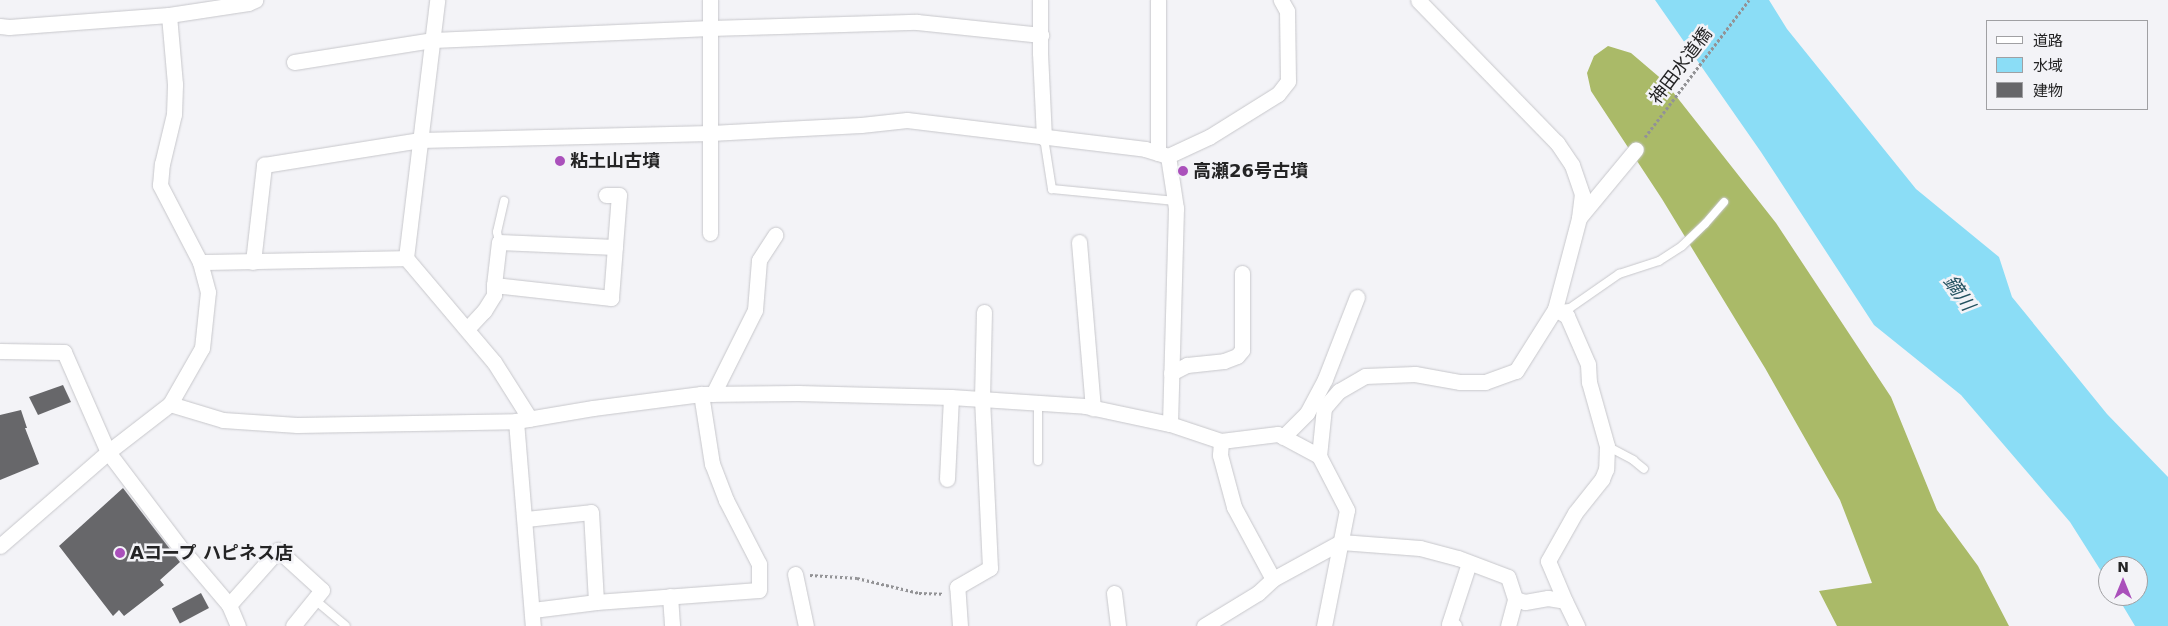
<!DOCTYPE html>
<html>
<head>
<meta charset="utf-8">
<style>
  body { margin:0 }
  #map { position:relative; width:2168px; height:626px; overflow:hidden; background:#f3f3f7; font-family:"DejaVu Sans","Noto Sans JP",sans-serif }
  div>[style] { position:absolute }
  [style*='--x'] { left:calc(var(--x)*1px); top:calc(var(--y)*1px); width:calc(var(--w)*1px); rotate:calc(var(--a)*1deg) }
  .forest>* { inset:0; background:#aaba68 }
  .water>* { inset:0; background:#8bddf6 }
  .building>* { inset:0; background:#67676a; transform-origin:0 0 }
  .path>* { height:3px; margin-top:-1.5px; transform-origin:0; background:repeating-linear-gradient(90deg,#939396 0 2.5px,transparent 0 5px) }
  .roads { filter:drop-shadow(0 0 1px #c7c7cb) drop-shadow(0 0 1px #c7c7cb) }
  .service>* { height:8px; margin:-4px; padding:0 4px; transform-origin:4px; border-radius:4px; background:#fff }
  .minor>* { height:15px; margin:-7.5px; padding:0 7.5px; transform-origin:7.5px; border-radius:7.5px; background:#fff }
  .dots>* { width:14px; height:14px; translate:-50% -50%; box-sizing:border-box; border:2px solid #f3f3f7; border-radius:50% }
  span { translate:-50% -50%; white-space:nowrap; text-align:center; line-height:1.15; -webkit-text-stroke:5px #f3f3f7; paint-order:stroke }
  .street-label { font-size:18px; color:#242425 }
  .poi-label { font-size:18px; color:#242425; font-weight:700 }
  .left { translate:0 -50%; text-align:left }
  .water-label { font-size:19px; color:#23515f; font-style:italic }
  .legend { position:absolute; left:1986px; top:20px; width:162px; height:90px; box-sizing:border-box; background:#f3f3f7; border:1px solid #a0a0a3; margin:0; padding:6px 9px; list-style:none; font-size:15px; color:#242425 }
  .legend li { display:flex; align-items:center; gap:10px; height:25px }
  .legend b { width:25px; border:1px solid #a0a0a3 }
  .north { position:absolute; left:2098px; top:556px; width:50px; height:50px; box-sizing:border-box; background:#f3f3f7; border:1px solid #a0a0a3; border-radius:50%; rotate:0deg; font-size:14px; font-weight:700; line-height:20px; text-align:center; color:#242425 }
  .north::after { content:''; display:block; margin:auto; width:18px; height:22px; background:#aa50bb; clip-path:polygon(50% 0,100% 100%,50% 72%,0 100%) }
</style>
</head>
<body>
<div id="map">
  <div class="forest">
    <i style="clip-path:polygon(1608px 46px,1631px 53px,1665px 82px,1776px 223px,1891px 397px,1937px 510px,1978px 566px,2009px 626px,1837px 626px,1819px 591px,1872px 583px,1840px 500px,1765px 368px,1662px 199px,1591px 91px,1587px 73px,1594px 56px)"></i>
  </div>
  <div class="water">
    <i style="clip-path:polygon(1655px 0,1769px 0,1787px 29px,1916px 189px,1999px 257px,2012px 297px,2107px 414px,2168px 477px,2168px 626px,2135px 626px,2117px 596px,2138px 596px,2138px 566px,2108px 566px,2108px 582px,2070px 522px,1961px 395px,1874px 325px,1761px 152px)"></i>
  </div>
  <div class="building">
    <i style="clip-path:polygon(63px 385px,71px 402px,38px 415px,29px 397px)"></i>
    <i style="clip-path:polygon(21px 410px,27px 428px,25px 428px,39px 464px,0 480px,0 415px)"></i>
    <i style="clip-path:polygon(123px 488px,180px 562px,160px 580px,164px 585px,124px 616px,119px 610px,113px 616px,59px 546px)"></i>
    <i style="left:201px;top:593px;width:17px;height:33px;rotate:62deg"></i>
  </div>
  <div class="path">
    <i style="--x:1645;--y:137;--w:172;--a:-52.8"></i>
    <i style="--x:810;--y:575;--w:47;--a:3.7"></i>
    <i style="--x:857;--y:578;--w:64;--a:13.6"></i>
    <i style="--x:919;--y:593;--w:25;--a:2"></i>
  </div>
  <div class="roads">
    <div class="service">
      <i style="--x:1044;--y:138;--w:52;--a:81.1"></i>
      <i style="--x:1052;--y:189;--w:124;--a:5.6"></i>
      <i style="--x:499;--y:242;--w:10;--a:-101"></i>
      <i style="--x:497;--y:232;--w:32;--a:-77"></i>
      <i style="--x:1559;--y:309;--w:11;--a:-5"></i>
      <i style="--x:1570;--y:308;--w:60;--a:-34.8"></i>
      <i style="--x:1619;--y:274;--w:42;--a:-18"></i>
      <i style="--x:1659;--y:261;--w:27;--a:-33"></i>
      <i style="--x:1682;--y:246;--w:32;--a:-44"></i>
      <i style="--x:1705;--y:224;--w:29;--a:-49"></i>
      <i style="--x:1607;--y:446;--w:30;--a:28"></i>
      <i style="--x:1633;--y:460;--w:14;--a:39"></i>
      <i style="--x:1038;--y:461;--w:59;--a:-90"></i>
      <i style="--x:315;--y:600;--w:40;--a:40"></i>
    </div>
    <div class="minor">
      <i style="--x:1040;--y:0;--w:53;--a:90"></i>
      <i style="--x:1040;--y:53;--w:85;--a:87.3"></i>
      <i style="--x:1158;--y:0;--w:153;--a:90"></i>
      <i style="--x:0;--y:26;--w:9;--a:6"></i>
      <i style="--x:9;--y:27;--w:160;--a:-4.3"></i>
      <i style="--x:169;--y:15;--w:80;--a:-8.6"></i>
      <i style="--x:248;--y:3;--w:8;--a:-23"></i>
      <i style="--x:294;--y:62;--w:141;--a:-9"></i>
      <i style="--x:433;--y:40;--w:277;--a:-2.5"></i>
      <i style="--x:710;--y:28;--w:207;--a:-1.7"></i>
      <i style="--x:917;--y:22;--w:125;--a:6"></i>
      <i style="--x:1168;--y:156;--w:53;--a:81.3"></i>
      <i style="--x:1176;--y:208;--w:216;--a:91.6"></i>
      <i style="--x:1579;--y:218;--w:89;--a:-50.4"></i>
      <i style="--x:710;--y:233;--w:233;--a:-90"></i>
      <i style="--x:1079;--y:242;--w:167;--a:85.2"></i>
      <i style="--x:406;--y:258;--w:260;--a:-83.1"></i>
      <i style="--x:200;--y:262;--w:206;--a:-1.1"></i>
      <i style="--x:406;--y:258;--w:136;--a:49.8"></i>
      <i style="--x:494;--y:362;--w:67;--a:57.7"></i>
      <i style="--x:253;--y:262;--w:98;--a:-83.5"></i>
      <i style="--x:264;--y:165;--w:158;--a:-9.1"></i>
      <i style="--x:420;--y:140;--w:291;--a:-1.4"></i>
      <i style="--x:711;--y:133;--w:150;--a:-3.1"></i>
      <i style="--x:861;--y:125;--w:46;--a:-6.2"></i>
      <i style="--x:907;--y:120;--w:240;--a:6.9"></i>
      <i style="--x:1145;--y:149;--w:24;--a:17"></i>
      <i style="--x:1168;--y:156;--w:45;--a:-24.9"></i>
      <i style="--x:1209;--y:137;--w:81;--a:-31.9"></i>
      <i style="--x:1278;--y:94;--w:16;--a:-52"></i>
      <i style="--x:1288;--y:81;--w:70;--a:-90.8"></i>
      <i style="--x:1287;--y:11;--w:13;--a:-119"></i>
      <i style="--x:494;--y:285;--w:43;--a:-83.4"></i>
      <i style="--x:499;--y:242;--w:116;--a:2.5"></i>
      <i style="--x:1555;--y:309;--w:14;--a:30"></i>
      <i style="--x:1567;--y:316;--w:52;--a:66.4"></i>
      <i style="--x:1588;--y:364;--w:18;--a:87"></i>
      <i style="--x:1589;--y:382;--w:66;--a:74.3"></i>
      <i style="--x:1607;--y:446;--w:23;--a:92"></i>
      <i style="--x:1606;--y:469;--w:11;--a:112"></i>
      <i style="--x:1602;--y:479;--w:43;--a:128.5"></i>
      <i style="--x:1575;--y:513;--w:55;--a:119.4"></i>
      <i style="--x:1548;--y:561;--w:43;--a:67"></i>
      <i style="--x:467;--y:329;--w:25;--a:-47"></i>
      <i style="--x:484;--y:311;--w:19;--a:-58"></i>
      <i style="--x:494;--y:295;--w:10;--a:-90"></i>
      <i style="--x:494;--y:285;--w:118;--a:6.3"></i>
      <i style="--x:611;--y:298;--w:103;--a:-85.6"></i>
      <i style="--x:619;--y:195;--w:13;--a:180"></i>
      <i style="--x:0;--y:351;--w:64;--a:0.9"></i>
      <i style="--x:64;--y:352;--w:109;--a:66.3"></i>
      <i style="--x:108;--y:452;--w:118;--a:52.9"></i>
      <i style="--x:179;--y:546;--w:77;--a:49.7"></i>
      <i style="--x:229;--y:605;--w:23;--a:67"></i>
      <i style="--x:1171;--y:373;--w:18;--a:-27"></i>
      <i style="--x:1187;--y:365;--w:37;--a:-6"></i>
      <i style="--x:1224;--y:361;--w:14;--a:-21"></i>
      <i style="--x:1237;--y:356;--w:8;--a:-50"></i>
      <i style="--x:1242;--y:350;--w:77;--a:-90"></i>
      <i style="--x:713;--y:394;--w:94;--a:-63.4"></i>
      <i style="--x:755;--y:310;--w:50;--a:-85.4"></i>
      <i style="--x:759;--y:260;--w:30;--a:-57"></i>
      <i style="--x:170;--y:404;--w:55;--a:16.8"></i>
      <i style="--x:223;--y:420;--w:74;--a:3.9"></i>
      <i style="--x:297;--y:425;--w:219;--a:-1"></i>
      <i style="--x:516;--y:421;--w:78;--a:-9.6"></i>
      <i style="--x:593;--y:408;--w:109;--a:-7.4"></i>
      <i style="--x:701;--y:394;--w:97;--a:-0.6"></i>
      <i style="--x:798;--y:393;--w:153;--a:1.5"></i>
      <i style="--x:951;--y:397;--w:134;--a:3.8"></i>
      <i style="--x:1085;--y:406;--w:87;--a:12"></i>
      <i style="--x:1170;--y:424;--w:54;--a:18.4"></i>
      <i style="--x:1221;--y:441;--w:57;--a:-7"></i>
      <i style="--x:1278;--y:434;--w:47;--a:28.2"></i>
      <i style="--x:516;--y:421;--w:206;--a:85.3"></i>
      <i style="--x:1283;--y:437;--w:34;--a:-45"></i>
      <i style="--x:1307;--y:413;--w:38;--a:-62"></i>
      <i style="--x:1325;--y:379;--w:88;--a:-68.7"></i>
      <i style="--x:1221;--y:441;--w:14;--a:94"></i>
      <i style="--x:1220;--y:455;--w:54;--a:74.9"></i>
      <i style="--x:1234;--y:507;--w:82;--a:61.6"></i>
      <i style="--x:947;--y:479;--w:82;--a:-87.2"></i>
      <i style="--x:526;--y:519;--w:65;--a:-6.1"></i>
      <i style="--x:591;--y:512;--w:90;--a:86.8"></i>
      <i style="--x:0;--y:546;--w:143;--a:-41"></i>
      <i style="--x:108;--y:452;--w:78;--a:-37.7"></i>
      <i style="--x:170;--y:404;--w:64;--a:-60.3"></i>
      <i style="--x:202;--y:348;--w:56;--a:-83.9"></i>
      <i style="--x:208;--y:292;--w:31;--a:-105"></i>
      <i style="--x:200;--y:262;--w:87;--a:-117.5"></i>
      <i style="--x:160;--y:185;--w:21;--a:-85"></i>
      <i style="--x:162;--y:164;--w:51;--a:-76.5"></i>
      <i style="--x:174;--y:114;--w:30;--a:-88"></i>
      <i style="--x:175;--y:84;--w:69;--a:-95"></i>
      <i style="--x:795;--y:574;--w:53;--a:78.1"></i>
      <i style="--x:1114;--y:593;--w:33;--a:83"></i>
      <i style="--x:670;--y:596;--w:30;--a:86"></i>
      <i style="--x:229;--y:605;--w:74;--a:-48.3"></i>
      <i style="--x:278;--y:550;--w:59;--a:42.3"></i>
      <i style="--x:322;--y:590;--w:46;--a:128.9"></i>
      <i style="--x:533;--y:610;--w:64;--a:-7.2"></i>
      <i style="--x:596;--y:602;--w:163;--a:-4.2"></i>
      <i style="--x:759;--y:590;--w:26;--a:-90"></i>
      <i style="--x:759;--y:564;--w:72;--a:-117.3"></i>
      <i style="--x:726;--y:500;--w:39;--a:-111"></i>
      <i style="--x:712;--y:464;--w:71;--a:-98.9"></i>
      <i style="--x:960;--y:626;--w:39;--a:-94"></i>
      <i style="--x:957;--y:587;--w:38;--a:-30"></i>
      <i style="--x:990;--y:568;--w:169;--a:-92.7"></i>
      <i style="--x:982;--y:399;--w:87;--a:-88.7"></i>
      <i style="--x:1204;--y:626;--w:63;--a:-31.4"></i>
      <i style="--x:1258;--y:593;--w:21;--a:-43"></i>
      <i style="--x:1273;--y:579;--w:77;--a:-28.6"></i>
      <i style="--x:1341;--y:542;--w:79;--a:4.3"></i>
      <i style="--x:1420;--y:548;--w:39;--a:15"></i>
      <i style="--x:1458;--y:558;--w:53;--a:20.8"></i>
      <i style="--x:1508;--y:577;--w:23;--a:72"></i>
      <i style="--x:1515;--y:599;--w:10;--a:17"></i>
      <i style="--x:1525;--y:602;--w:23;--a:-10"></i>
      <i style="--x:1548;--y:598;--w:17;--a:10"></i>
      <i style="--x:1565;--y:601;--w:28;--a:64"></i>
      <i style="--x:1324;--y:626;--w:118;--a:-78.8"></i>
      <i style="--x:1347;--y:510;--w:61;--a:-117.4"></i>
      <i style="--x:1319;--y:456;--w:48;--a:-84.1"></i>
      <i style="--x:1324;--y:408;--w:23;--a:-49"></i>
      <i style="--x:1339;--y:391;--w:30;--a:-30"></i>
      <i style="--x:1365;--y:376;--w:50;--a:-2.3"></i>
      <i style="--x:1415;--y:374;--w:46;--a:10.1"></i>
      <i style="--x:1460;--y:382;--w:25;--a:0"></i>
      <i style="--x:1485;--y:382;--w:33;--a:-20"></i>
      <i style="--x:1516;--y:371;--w:73;--a:-57.8"></i>
      <i style="--x:1555;--y:309;--w:94;--a:-75.2"></i>
      <i style="--x:1579;--y:218;--w:24;--a:-83"></i>
      <i style="--x:1582;--y:194;--w:31;--a:-109"></i>
      <i style="--x:1572;--y:165;--w:27;--a:-124"></i>
      <i style="--x:1557;--y:143;--w:199;--a:-134.2"></i>
      <i style="--x:1454;--y:626;--w:5;--a:-158"></i>
      <i style="--x:1449;--y:624;--w:64;--a:-71.8"></i>
      <i style="--x:1508;--y:626;--w:28;--a:-75"></i>
    </div>
  </div>
  <div class="dots">
    <i style="left:560px;top:161px;background:#aa50bb"></i>
    <i style="left:1183px;top:171px;background:#aa50bb"></i>
    <i style="left:120px;top:553px;background:#aa50bb"></i>
  </div>
  <div class="street-label">
    <span style="left:1681px;top:66px;rotate:-53deg">神田水道橋</span>
  </div>
  <div class="poi-label">
    <span class="left" style="left:570px;top:161px">粘土山古墳</span>
    <span class="left" style="left:1193px;top:171px">高瀬26号古墳</span>
    <span class="left" style="left:130px;top:553px">Aコープ ハピネス店</span>
  </div>
  <div class="water-label">
    <span style="left:1959px;top:293px;rotate:55deg">鏑川</span>
  </div>
  <ul class="legend">
  <li><b style="height:6px;background:#fff"></b>道路</li>
  <li><b style="height:14px;background:#8bddf6"></b>水域</li>
  <li><b style="height:14px;background:#67676a"></b>建物</li>
  </ul>
  <div class="north">N</div>
</div>
</body>
</html>
